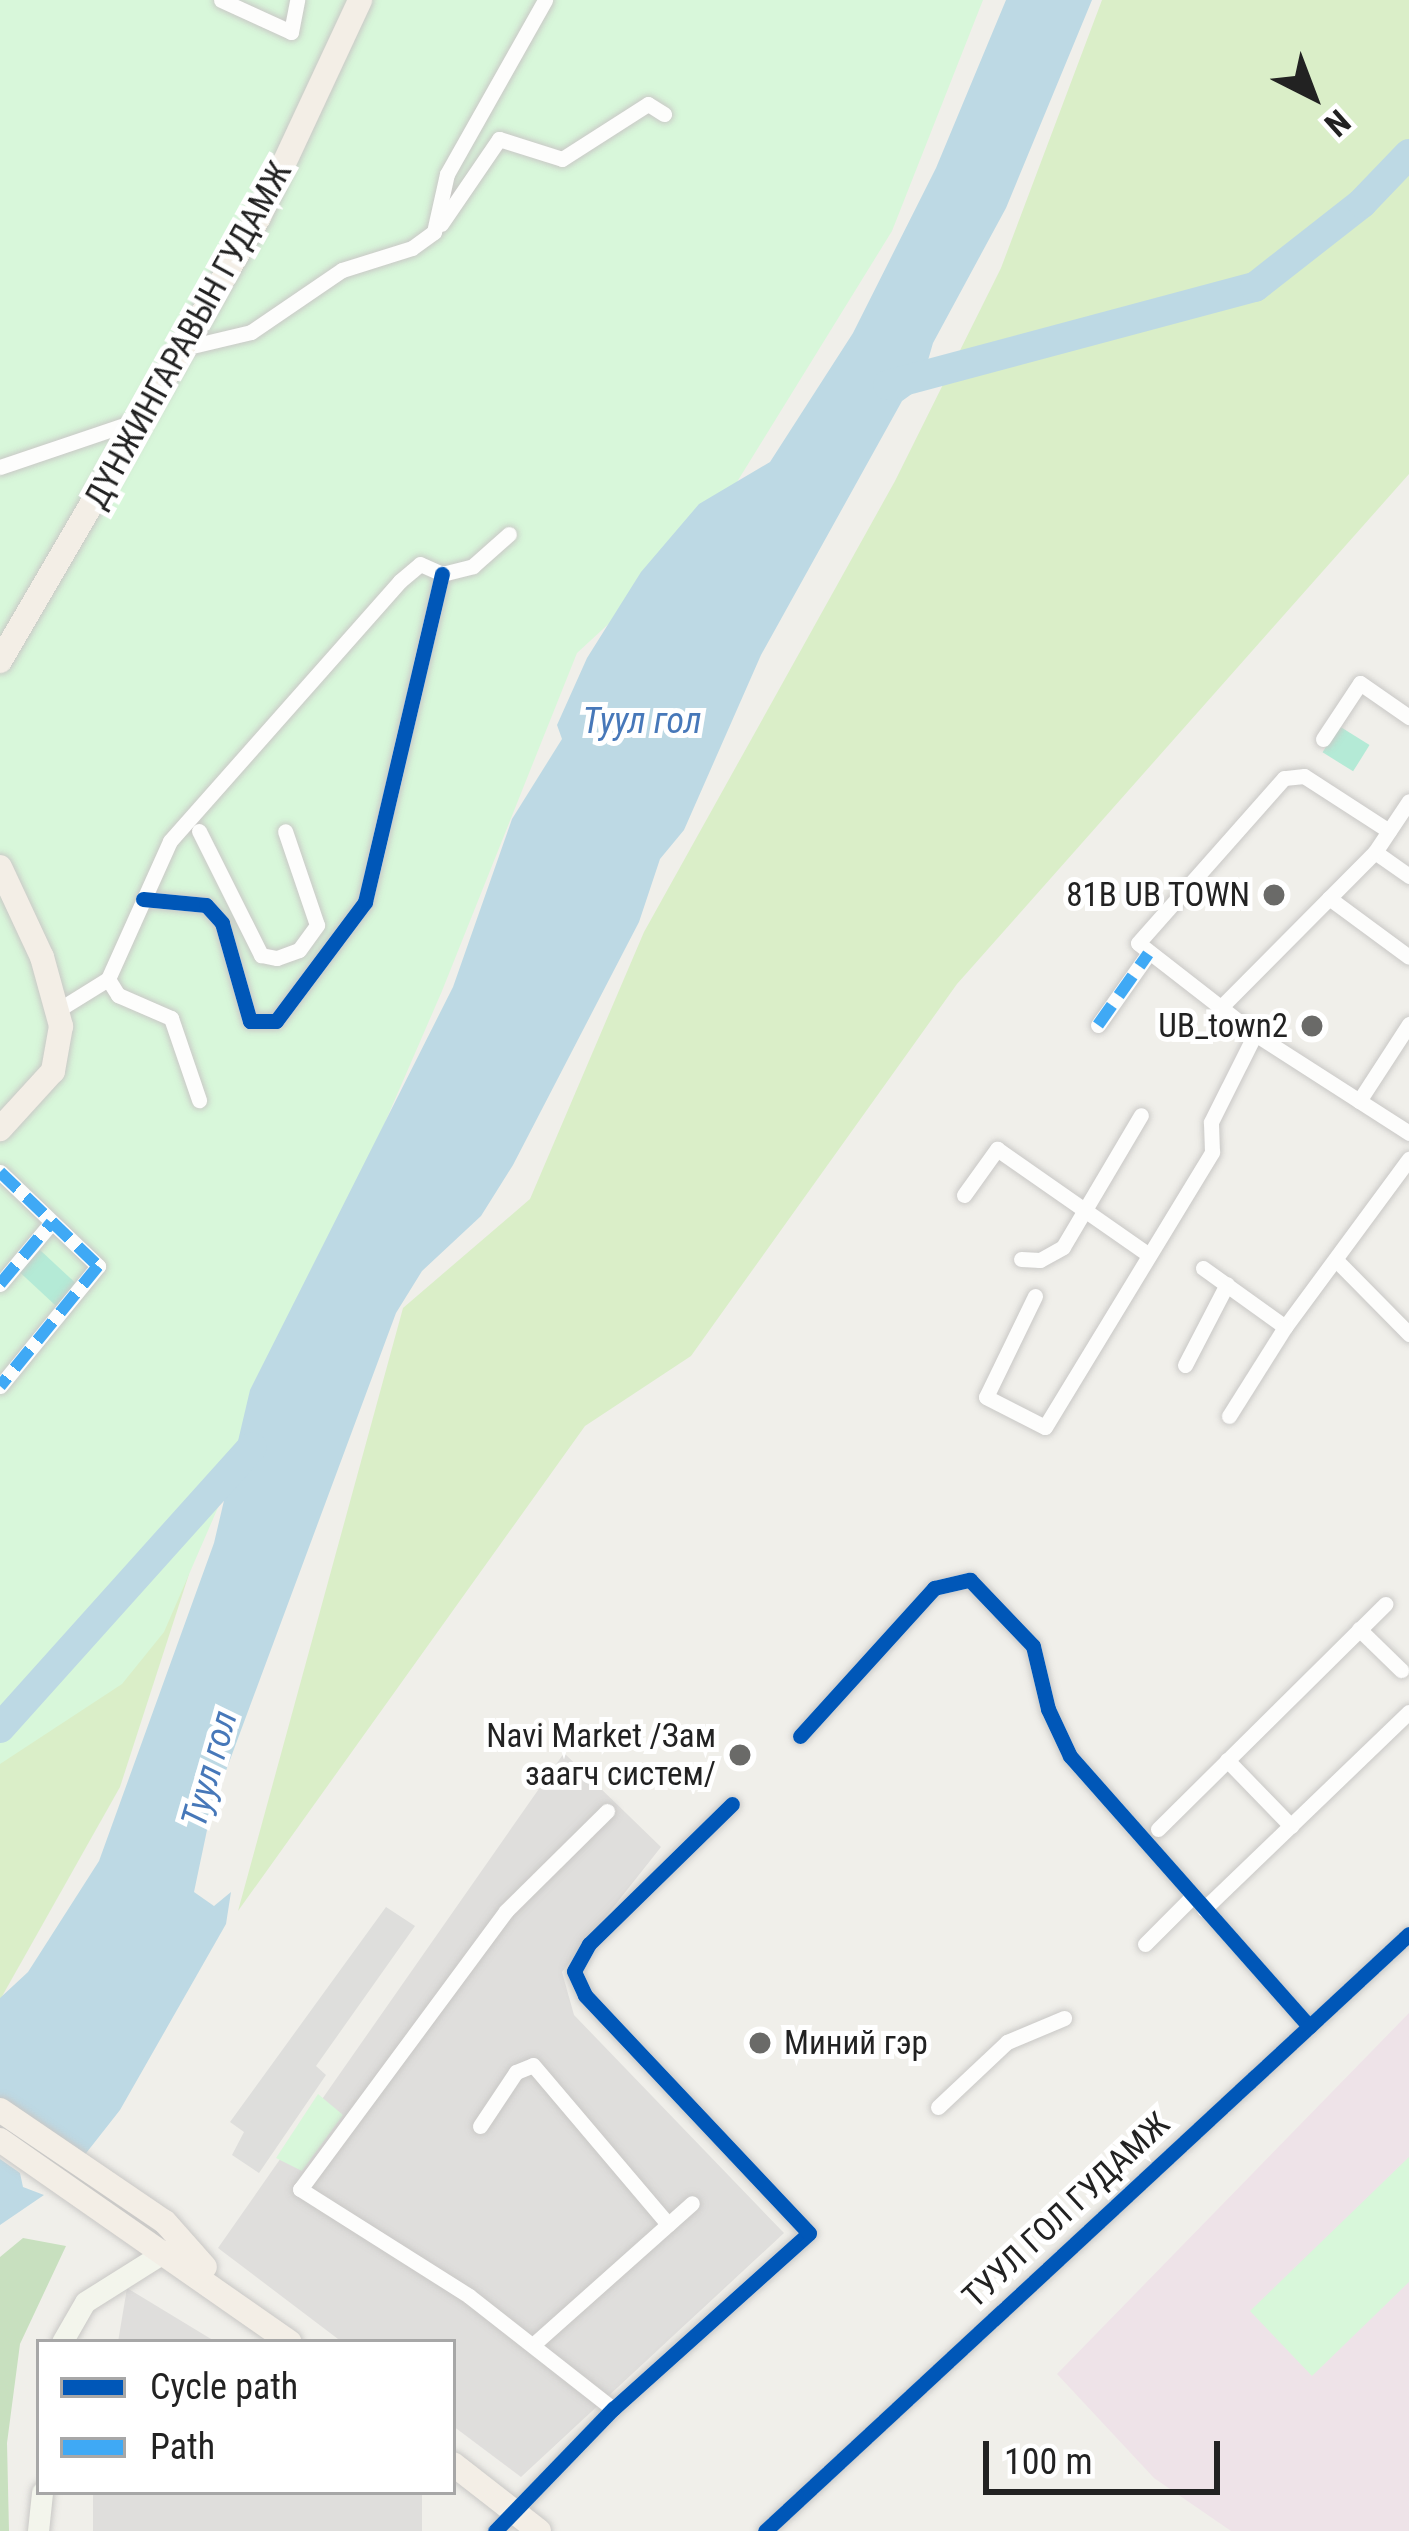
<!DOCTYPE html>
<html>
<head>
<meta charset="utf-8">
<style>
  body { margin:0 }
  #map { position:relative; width:1409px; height:2531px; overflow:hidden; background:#f0efea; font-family:"Roboto Condensed",sans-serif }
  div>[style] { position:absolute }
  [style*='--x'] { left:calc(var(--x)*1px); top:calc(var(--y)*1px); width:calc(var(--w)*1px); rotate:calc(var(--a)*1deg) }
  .residential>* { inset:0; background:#dfdedc; transform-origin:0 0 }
  .industrial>* { inset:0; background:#eee3e8 }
  .religious>* { inset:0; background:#dededc }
  .grass>* { inset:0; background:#daeec8 }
  .forest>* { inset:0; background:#c8e0bf }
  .park>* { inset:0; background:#d8f7da }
  .pitch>* { inset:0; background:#b4ead6; transform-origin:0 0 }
  .water>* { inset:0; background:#bdd9e4 }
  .river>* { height:30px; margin:-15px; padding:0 15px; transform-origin:15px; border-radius:15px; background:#bdd9e4 }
  .roads { filter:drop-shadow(0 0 3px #c9c8c6) drop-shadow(0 0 3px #c9c8c6) }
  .street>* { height:15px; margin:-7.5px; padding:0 7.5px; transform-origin:7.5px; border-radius:7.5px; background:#fdfdfc }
  .secondary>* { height:21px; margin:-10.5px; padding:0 10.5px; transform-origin:10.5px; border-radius:10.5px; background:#f3f5ec }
  .primary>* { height:24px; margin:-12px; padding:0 12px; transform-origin:12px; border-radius:12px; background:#f3eee6 }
  .quiet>* { height:12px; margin-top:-6px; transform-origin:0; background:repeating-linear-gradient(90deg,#3fa9f5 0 24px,transparent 0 36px) }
  .cycleway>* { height:15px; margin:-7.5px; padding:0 7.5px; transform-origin:7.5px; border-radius:7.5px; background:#0057b8 }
  .dots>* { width:33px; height:33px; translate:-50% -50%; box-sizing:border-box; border:6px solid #fff; border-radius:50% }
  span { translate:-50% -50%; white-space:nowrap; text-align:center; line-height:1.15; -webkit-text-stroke:10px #fff; paint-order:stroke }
  .street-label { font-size:33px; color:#222 }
  .poi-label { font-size:33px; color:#222 }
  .right { translate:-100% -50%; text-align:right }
  .left { translate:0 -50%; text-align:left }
  .water-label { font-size:36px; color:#4778b9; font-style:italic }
  .legend { position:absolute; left:36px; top:2339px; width:420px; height:156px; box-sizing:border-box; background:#fff; border:3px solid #a7a7a7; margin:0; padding:15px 21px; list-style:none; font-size:36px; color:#222 }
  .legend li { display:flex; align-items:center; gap:24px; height:60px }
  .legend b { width:60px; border:3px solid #a7a7a7 }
  .north { position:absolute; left:1253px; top:36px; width:120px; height:120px; -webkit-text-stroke:9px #fff; paint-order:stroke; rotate:138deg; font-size:33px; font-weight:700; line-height:48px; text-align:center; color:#222 }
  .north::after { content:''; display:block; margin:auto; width:42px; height:54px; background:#222; clip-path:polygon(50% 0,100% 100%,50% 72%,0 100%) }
  .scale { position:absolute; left:983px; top:2441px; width:237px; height:54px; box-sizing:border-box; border:6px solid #222; border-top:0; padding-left:15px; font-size:36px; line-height:42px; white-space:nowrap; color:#222; -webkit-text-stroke:9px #fff; paint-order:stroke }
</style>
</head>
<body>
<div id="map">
  <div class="residential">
    <i style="clip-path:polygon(564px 1753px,661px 1847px,562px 1972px,574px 2015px,784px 2233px,521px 2477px,453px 2426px,453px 2342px,342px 2342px,218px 2248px)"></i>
    <i style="clip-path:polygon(127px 2288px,216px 2342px,118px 2342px)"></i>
    <i style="left:93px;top:2492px;width:329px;height:39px"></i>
  </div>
  <div class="industrial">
    <i style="clip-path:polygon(1409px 2013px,1409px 2531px,1231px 2531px,1154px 2478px,1057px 2374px)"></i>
  </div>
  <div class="religious">
    <i style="clip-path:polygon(386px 1907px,415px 1926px,316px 2066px,326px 2075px,259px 2173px,232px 2155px,244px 2132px,230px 2122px)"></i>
  </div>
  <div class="grass">
    <i style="clip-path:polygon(1102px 0,1409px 0,1409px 474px,957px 984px,691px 1356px,585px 1426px,238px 1911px,403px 1308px,530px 1199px,644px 932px,895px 481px,1001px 268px)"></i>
    <i style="clip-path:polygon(179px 1493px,189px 1574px,120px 1787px,0 2000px,0 1629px)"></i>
  </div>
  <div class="forest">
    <i style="clip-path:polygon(23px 2238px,66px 2246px,20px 2344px,7px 2443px,9px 2531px,0 2531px,0 2257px)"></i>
  </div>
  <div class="park">
    <i style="clip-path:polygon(0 0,983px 0,892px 231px,703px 537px,577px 653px,442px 991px,164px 1632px,122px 1684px,0 1764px)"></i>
    <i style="clip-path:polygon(318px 2094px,343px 2115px,302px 2171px,276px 2158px)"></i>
    <i style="clip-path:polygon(1409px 2157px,1409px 2282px,1312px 2376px,1250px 2311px)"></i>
  </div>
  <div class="pitch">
    <i style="left:1339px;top:726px;width:36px;height:31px;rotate:32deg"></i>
    <i style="left:40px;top:1250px;width:50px;height:30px;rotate:43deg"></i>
  </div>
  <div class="water">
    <i style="clip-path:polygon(1006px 0,1092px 0,1006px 208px,933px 343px,920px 388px,902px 401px,761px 655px,684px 830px,660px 859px,639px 922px,513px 1165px,481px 1216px,422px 1271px,396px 1313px,211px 1811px,194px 1892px,214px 1906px,231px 1892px,226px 1924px,120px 2110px,76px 2166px,0 2114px,0 1998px,28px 1972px,99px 1861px,214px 1543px,250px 1390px,453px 987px,512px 819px,562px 739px,557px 725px,587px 658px,641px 572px,699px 504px,770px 462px,853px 333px,936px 168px)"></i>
    <i style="clip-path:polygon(0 2159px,20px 2173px,23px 2187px,44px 2195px,0 2225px)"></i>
  </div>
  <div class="river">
    <i style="--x:888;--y:385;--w:380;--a:-15"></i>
    <i style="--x:1255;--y:287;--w:136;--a:-38.1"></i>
    <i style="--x:1362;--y:203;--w:68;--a:-46.2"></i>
    <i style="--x:0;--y:1728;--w:377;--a:-48.1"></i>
  </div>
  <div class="roads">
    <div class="street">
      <i style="--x:221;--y:0;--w:77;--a:24.6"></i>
      <i style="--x:291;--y:32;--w:33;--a:-79"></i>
      <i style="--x:441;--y:224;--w:103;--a:-55.7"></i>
      <i style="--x:499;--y:139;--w:66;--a:17.6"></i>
      <i style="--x:562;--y:159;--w:102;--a:-32.6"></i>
      <i style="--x:648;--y:104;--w:19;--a:32"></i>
      <i style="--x:188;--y:347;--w:65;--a:-13.4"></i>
      <i style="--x:251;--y:332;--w:110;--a:-34.3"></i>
      <i style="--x:342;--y:270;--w:73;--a:-17.4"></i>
      <i style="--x:412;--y:248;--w:27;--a:-36"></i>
      <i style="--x:434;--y:232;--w:59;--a:-77.4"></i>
      <i style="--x:447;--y:174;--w:200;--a:-60.6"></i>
      <i style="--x:0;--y:467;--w:150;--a:-18.7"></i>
      <i style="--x:1323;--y:739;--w:67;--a:-56.5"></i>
      <i style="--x:1360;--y:683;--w:60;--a:34.8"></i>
      <i style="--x:199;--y:831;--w:139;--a:63.4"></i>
      <i style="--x:261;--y:955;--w:16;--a:11"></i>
      <i style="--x:277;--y:958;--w:23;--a:-20"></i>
      <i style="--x:299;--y:950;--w:31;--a:-54"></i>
      <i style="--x:317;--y:925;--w:99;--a:-108.8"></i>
      <i style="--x:1389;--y:831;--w:101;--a:-147.1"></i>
      <i style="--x:1304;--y:776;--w:20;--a:174"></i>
      <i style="--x:1284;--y:778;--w:220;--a:131.5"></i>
      <i style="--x:1138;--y:943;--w:148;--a:37.9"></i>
      <i style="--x:1255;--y:1034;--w:183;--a:32.7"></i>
      <i style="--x:1375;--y:852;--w:42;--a:35.2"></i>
      <i style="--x:1329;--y:898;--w:99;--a:36.4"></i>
      <i style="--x:143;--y:899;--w:63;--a:5.4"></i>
      <i style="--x:206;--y:905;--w:24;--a:48"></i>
      <i style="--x:222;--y:923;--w:102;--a:74.1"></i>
      <i style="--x:250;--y:1021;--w:26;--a:0"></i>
      <i style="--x:276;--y:1021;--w:149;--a:-53.2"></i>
      <i style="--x:365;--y:902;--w:337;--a:-76.8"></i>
      <i style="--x:108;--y:979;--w:19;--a:58"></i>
      <i style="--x:118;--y:995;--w:58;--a:23.5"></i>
      <i style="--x:171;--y:1018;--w:87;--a:71.1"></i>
      <i style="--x:1222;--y:1006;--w:217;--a:-45.2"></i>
      <i style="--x:1375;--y:852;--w:61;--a:-56.3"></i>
      <i style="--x:58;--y:1010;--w:59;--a:-31.8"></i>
      <i style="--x:108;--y:979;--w:151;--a:-65.8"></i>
      <i style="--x:170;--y:841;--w:347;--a:-48.5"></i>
      <i style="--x:400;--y:581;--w:26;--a:-40"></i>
      <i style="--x:420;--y:564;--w:24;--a:24"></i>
      <i style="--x:442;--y:574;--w:32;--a:-14"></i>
      <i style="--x:473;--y:566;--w:48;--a:-41.6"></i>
      <i style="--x:1098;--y:1025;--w:87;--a:-54.8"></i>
      <i style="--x:1359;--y:1101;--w:92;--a:-57"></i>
      <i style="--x:0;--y:1172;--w:136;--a:43.8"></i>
      <i style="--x:98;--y:1266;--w:155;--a:129.2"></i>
      <i style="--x:964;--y:1195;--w:57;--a:-54.3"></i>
      <i style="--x:997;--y:1149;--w:182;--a:34.9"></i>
      <i style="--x:1021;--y:1259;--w:19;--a:3"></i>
      <i style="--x:1040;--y:1260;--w:26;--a:-29"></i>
      <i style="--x:1063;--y:1247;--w:153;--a:-59.4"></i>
      <i style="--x:1337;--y:1261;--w:103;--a:45.4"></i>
      <i style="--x:1203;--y:1268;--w:101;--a:35.7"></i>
      <i style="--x:1285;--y:1327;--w:209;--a:-53.6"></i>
      <i style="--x:0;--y:1284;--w:80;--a:-50.1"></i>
      <i style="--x:1035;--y:1296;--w:112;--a:115.9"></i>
      <i style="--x:986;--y:1397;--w:66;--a:27"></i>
      <i style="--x:1045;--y:1427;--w:322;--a:-58.7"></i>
      <i style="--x:1212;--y:1152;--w:30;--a:-92"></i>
      <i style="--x:1211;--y:1122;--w:98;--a:-63.4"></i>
      <i style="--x:1185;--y:1365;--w:91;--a:-62.6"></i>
      <i style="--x:1229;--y:1416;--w:105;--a:-57.8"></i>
      <i style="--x:1359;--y:1629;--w:59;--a:44.3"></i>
      <i style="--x:800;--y:1736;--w:200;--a:-47.8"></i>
      <i style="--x:934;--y:1588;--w:37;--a:-13"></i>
      <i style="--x:970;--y:1580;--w:91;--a:46.3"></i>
      <i style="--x:1033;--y:1646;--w:65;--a:76.6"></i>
      <i style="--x:1048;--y:1709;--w:52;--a:64.9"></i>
      <i style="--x:1070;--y:1756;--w:361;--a:48.5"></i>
      <i style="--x:1227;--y:1760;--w:92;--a:45.9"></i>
      <i style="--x:607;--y:1811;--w:142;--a:135.3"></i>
      <i style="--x:506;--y:1911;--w:346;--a:126.5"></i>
      <i style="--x:300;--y:2189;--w:200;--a:32.3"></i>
      <i style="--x:469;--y:2296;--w:183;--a:38.1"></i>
      <i style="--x:1158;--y:1829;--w:320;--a:-44.7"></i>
      <i style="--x:1204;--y:1909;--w:284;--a:-43.9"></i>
      <i style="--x:1145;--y:1944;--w:68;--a:-45"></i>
      <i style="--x:938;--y:2107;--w:95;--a:-43.3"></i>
      <i style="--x:1007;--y:2042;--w:62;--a:-22.8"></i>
      <i style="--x:480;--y:2126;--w:65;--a:-56.3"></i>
      <i style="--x:516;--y:2072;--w:18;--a:-22"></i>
      <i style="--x:533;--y:2065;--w:209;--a:49.7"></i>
      <i style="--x:535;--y:2343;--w:210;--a:-41.7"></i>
      <i style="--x:495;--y:2531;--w:170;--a:-46"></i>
      <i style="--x:613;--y:2409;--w:263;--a:-41.9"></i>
      <i style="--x:809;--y:2233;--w:327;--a:-133.3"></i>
      <i style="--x:585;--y:1995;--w:26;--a:-115"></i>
      <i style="--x:574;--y:1971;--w:31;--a:-61"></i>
      <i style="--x:589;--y:1944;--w:200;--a:-44.4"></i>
      <i style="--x:765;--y:2531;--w:878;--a:-42.83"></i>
    </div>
    <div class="secondary">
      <i style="--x:62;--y:2342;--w:46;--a:-60.1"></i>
      <i style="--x:85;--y:2302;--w:96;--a:-32.2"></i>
      <i style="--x:38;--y:2531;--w:39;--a:-84"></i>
    </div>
    <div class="primary">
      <i style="--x:0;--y:661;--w:514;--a:-59.74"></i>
      <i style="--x:259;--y:217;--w:239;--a:-65"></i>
      <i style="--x:0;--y:867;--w:99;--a:65"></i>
      <i style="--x:42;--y:957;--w:72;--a:74.6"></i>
      <i style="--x:61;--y:1026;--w:46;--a:100.1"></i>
      <i style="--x:53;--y:1071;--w:79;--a:132.4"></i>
      <i style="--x:0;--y:2110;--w:199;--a:34.2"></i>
      <i style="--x:165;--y:2222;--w:60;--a:48.4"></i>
      <i style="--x:0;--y:2140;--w:353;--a:34.9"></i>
      <i style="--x:453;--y:2464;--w:109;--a:37.9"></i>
    </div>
  </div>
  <div class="quiet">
    <i style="--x:1098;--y:1025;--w:87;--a:-54.8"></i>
    <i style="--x:0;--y:1172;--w:136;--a:43.8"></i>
    <i style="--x:98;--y:1266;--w:155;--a:129.2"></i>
    <i style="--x:0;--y:1284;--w:80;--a:-50.1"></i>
  </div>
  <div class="cycleway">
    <i style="--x:143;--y:899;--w:63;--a:5.4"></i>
    <i style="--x:206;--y:905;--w:24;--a:48"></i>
    <i style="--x:222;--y:923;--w:102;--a:74.1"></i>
    <i style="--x:250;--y:1021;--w:26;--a:0"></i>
    <i style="--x:276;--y:1021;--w:149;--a:-53.2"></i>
    <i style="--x:365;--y:902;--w:337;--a:-76.8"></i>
    <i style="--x:800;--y:1736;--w:200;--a:-47.8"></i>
    <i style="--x:934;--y:1588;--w:37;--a:-13"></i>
    <i style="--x:970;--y:1580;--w:91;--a:46.3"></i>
    <i style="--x:1033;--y:1646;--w:65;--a:76.6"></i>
    <i style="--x:1048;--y:1709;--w:52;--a:64.9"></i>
    <i style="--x:1070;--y:1756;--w:361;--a:48.5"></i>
    <i style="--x:495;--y:2531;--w:170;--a:-46"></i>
    <i style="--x:613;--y:2409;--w:263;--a:-41.9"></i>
    <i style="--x:809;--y:2233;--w:327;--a:-133.3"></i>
    <i style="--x:585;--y:1995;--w:26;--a:-115"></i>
    <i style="--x:574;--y:1971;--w:31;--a:-61"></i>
    <i style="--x:589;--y:1944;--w:200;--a:-44.4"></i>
    <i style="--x:765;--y:2531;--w:878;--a:-42.83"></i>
  </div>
  <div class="dots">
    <i style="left:1274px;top:895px;background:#6a6a68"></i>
    <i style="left:1312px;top:1026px;background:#6a6a68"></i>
    <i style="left:740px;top:1755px;background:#6a6a68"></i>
    <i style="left:760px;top:2043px;background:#6a6a68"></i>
  </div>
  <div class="street-label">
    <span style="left:188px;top:335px;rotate:-61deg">ДҮНЖИНГАРАВЫН ГУДАМЖ</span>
    <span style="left:1066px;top:2210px;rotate:-43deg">ТУУЛ ГОЛ ГУДАМЖ</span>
  </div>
  <div class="poi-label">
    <span class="right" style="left:1250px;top:895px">81В UB TOWN</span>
    <span class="right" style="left:1288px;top:1026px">UB_town2</span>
    <span class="right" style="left:716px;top:1755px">Navi Market /Зам<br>заагч систем/</span>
    <span class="left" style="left:784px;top:2043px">Миний гэр</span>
  </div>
  <div class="water-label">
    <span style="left:642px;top:722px">Туул гол</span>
    <span style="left:210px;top:1769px;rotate:-74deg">Туул гол</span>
  </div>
  <ul class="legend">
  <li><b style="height:15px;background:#0057b8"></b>Cycle path</li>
  <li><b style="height:15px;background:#3fa9f5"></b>Path</li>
  </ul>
  <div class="north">N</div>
  <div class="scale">100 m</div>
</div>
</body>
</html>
